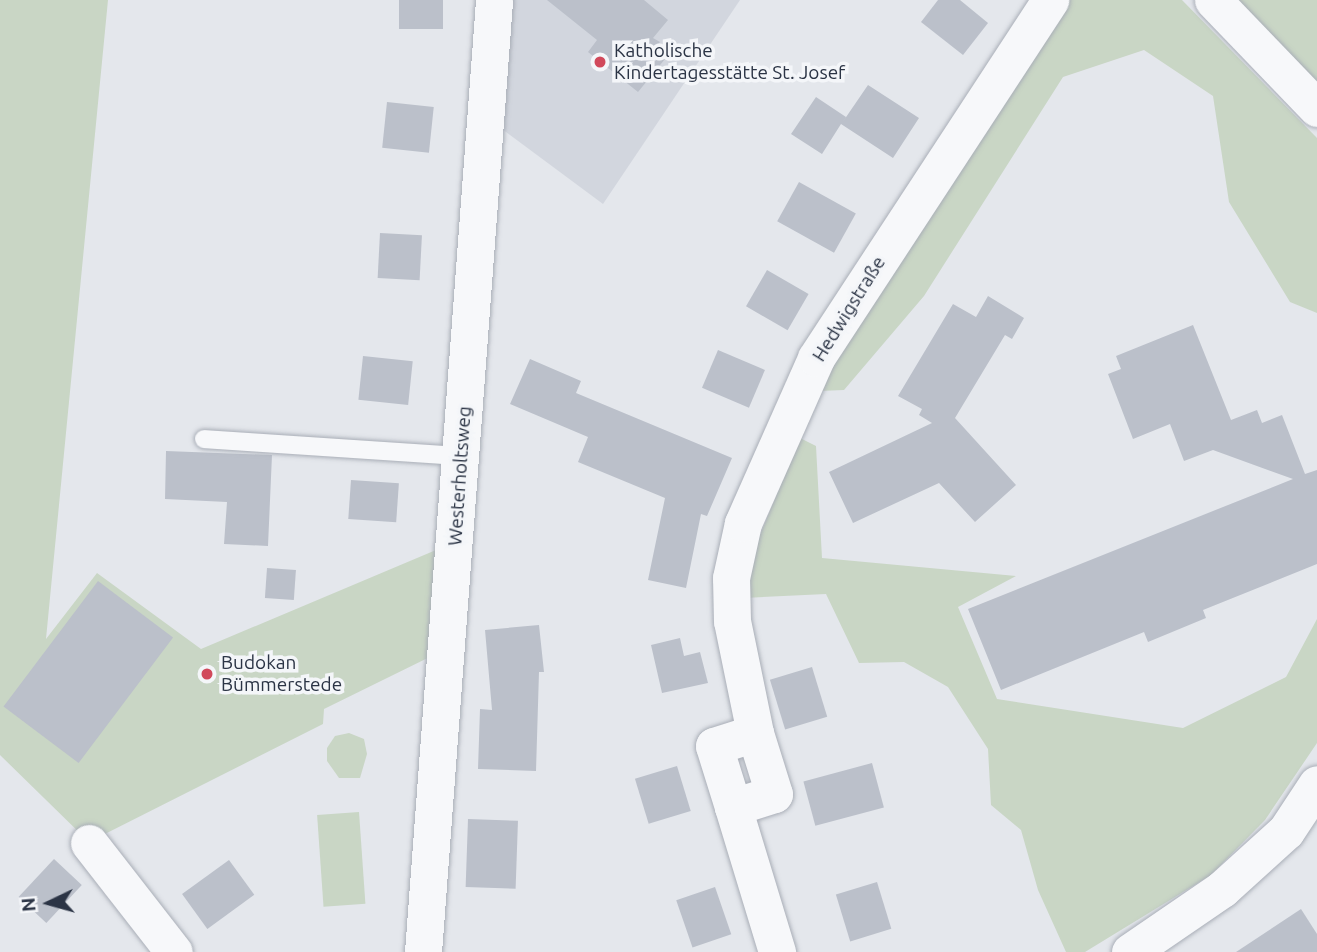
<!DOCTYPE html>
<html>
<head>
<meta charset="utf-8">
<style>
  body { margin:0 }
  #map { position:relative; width:1317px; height:952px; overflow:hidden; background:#e4e7ec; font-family:Ubuntu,sans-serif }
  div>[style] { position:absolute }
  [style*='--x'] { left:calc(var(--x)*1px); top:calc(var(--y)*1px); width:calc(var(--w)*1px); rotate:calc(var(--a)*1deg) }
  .built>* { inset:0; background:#d2d6de }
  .green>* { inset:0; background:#c9d6c5; transform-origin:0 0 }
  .building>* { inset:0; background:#bbc0ca; transform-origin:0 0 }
  .roads { filter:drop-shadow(0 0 2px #a9aeb7) drop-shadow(0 0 2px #a9aeb7) }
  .lane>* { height:18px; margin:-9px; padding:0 9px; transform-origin:9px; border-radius:9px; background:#f7f8fa }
  .street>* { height:37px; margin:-18.5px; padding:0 18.5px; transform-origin:18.5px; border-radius:18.5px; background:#f7f8fa }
  .dots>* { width:19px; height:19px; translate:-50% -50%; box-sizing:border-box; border:4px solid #f4f6f9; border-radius:50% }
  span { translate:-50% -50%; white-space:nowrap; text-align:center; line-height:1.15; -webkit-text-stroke:7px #f4f6f9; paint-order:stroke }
  .poi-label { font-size:19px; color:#2b3445 }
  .left { translate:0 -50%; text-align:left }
  .street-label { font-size:19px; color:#2b3445 }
  .north { position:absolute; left:14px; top:868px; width:70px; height:70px; -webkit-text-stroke:5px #f4f6f9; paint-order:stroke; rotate:265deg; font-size:19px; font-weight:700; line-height:28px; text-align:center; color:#2b3445 }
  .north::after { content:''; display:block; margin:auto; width:24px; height:32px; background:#2b3445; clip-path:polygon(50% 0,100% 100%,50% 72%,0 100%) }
</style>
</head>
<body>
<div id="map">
  <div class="built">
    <i style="clip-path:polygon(508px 0,740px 0,603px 204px,494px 123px)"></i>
  </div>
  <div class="green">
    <i style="clip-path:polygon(0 0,108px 0,46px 639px,97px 573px,201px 649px,455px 542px,446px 649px,324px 709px,323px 724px,89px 842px,0 755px)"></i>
    <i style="clip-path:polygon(1062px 0,1182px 0,1317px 138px,1317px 313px,1290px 302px,1229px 202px,1213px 96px,1144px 50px,1063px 77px,924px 296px,844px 390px,819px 391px,841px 338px)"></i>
    <i style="clip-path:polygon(1227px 0,1317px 0,1317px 93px)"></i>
    <i style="clip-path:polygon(800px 438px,816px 446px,822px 558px,1016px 576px,958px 607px,997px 699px,1183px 728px,1286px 677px,1317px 619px,1317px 743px,1265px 820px,1211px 875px,1085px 952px,1066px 952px,1038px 890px,1021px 830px,991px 805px,988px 749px,948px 687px,904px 662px,859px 663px,826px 594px,744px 598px,750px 559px)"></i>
    <i style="clip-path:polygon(349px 733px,364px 739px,367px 754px,360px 778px,339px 778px,327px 761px,327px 748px,335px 736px)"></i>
    <i style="left:359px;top:812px;width:92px;height:42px;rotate:86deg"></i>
  </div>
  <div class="building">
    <i style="left:399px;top:0;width:44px;height:29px"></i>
    <i style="clip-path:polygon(547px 0,644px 0,668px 20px,653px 38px,660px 42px,653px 50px,665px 59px,638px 92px,588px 52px,597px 40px)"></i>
    <i style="clip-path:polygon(938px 0,960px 0,988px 23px,963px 55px,921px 22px)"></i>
    <i style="clip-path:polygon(868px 85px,919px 118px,893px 158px,841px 124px,822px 154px,791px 134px,816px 97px,846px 117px,842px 123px)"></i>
    <i style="left:387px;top:102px;width:47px;height:46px;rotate:6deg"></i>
    <i style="left:799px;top:182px;width:65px;height:45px;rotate:29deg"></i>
    <i style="left:380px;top:233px;width:42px;height:45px;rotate:3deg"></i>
    <i style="left:767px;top:270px;width:48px;height:42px;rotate:30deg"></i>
    <i style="clip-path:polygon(988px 296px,1024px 318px,1012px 339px,1005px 335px,955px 418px,1016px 485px,975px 522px,939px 483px,853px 523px,829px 472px,932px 423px,919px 415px,922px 409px,898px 396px,953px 304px,976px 317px)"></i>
    <i style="clip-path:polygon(1193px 325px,1231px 420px,1257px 410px,1262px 423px,1282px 415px,1305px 474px,1317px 470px,1317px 564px,1203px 610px,1206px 618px,1148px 642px,1144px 632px,1001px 690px,968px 609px,1293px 479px,1213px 450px,1184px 461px,1170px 424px,1133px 439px,1108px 374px,1121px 369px,1116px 356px)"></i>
    <i style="left:718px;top:350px;width:51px;height:41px;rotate:23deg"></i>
    <i style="left:363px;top:356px;width:50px;height:44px;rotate:6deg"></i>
    <i style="clip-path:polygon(530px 359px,581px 381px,576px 393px,732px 458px,707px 516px,701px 514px,686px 588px,648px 580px,665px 498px,578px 462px,588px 437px,510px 404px)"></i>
    <i style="clip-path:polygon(166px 451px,272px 455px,268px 546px,224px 544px,227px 502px,165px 499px)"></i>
    <i style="left:351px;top:480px;width:48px;height:39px;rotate:4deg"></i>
    <i style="left:267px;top:568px;width:29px;height:30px;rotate:4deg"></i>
    <i style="left:98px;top:581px;width:94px;height:157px;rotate:37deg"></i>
    <i style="clip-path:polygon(539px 625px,544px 672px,539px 672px,536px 771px,478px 769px,480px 709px,492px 710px,485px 630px)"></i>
    <i style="clip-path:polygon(680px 638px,684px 656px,700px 652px,708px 683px,662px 693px,651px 645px)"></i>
    <i style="left:812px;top:667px;width:52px;height:44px;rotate:73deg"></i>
    <i style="left:872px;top:763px;width:46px;height:71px;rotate:75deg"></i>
    <i style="left:677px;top:766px;width:47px;height:44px;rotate:73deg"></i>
    <i style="left:468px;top:819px;width:50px;height:68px;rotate:2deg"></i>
    <i style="left:54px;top:859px;width:38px;height:52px;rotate:43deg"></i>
    <i style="left:229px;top:860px;width:43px;height:58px;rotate:54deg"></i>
    <i style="left:877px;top:882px;width:49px;height:43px;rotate:73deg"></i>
    <i style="left:715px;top:887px;width:50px;height:41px;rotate:71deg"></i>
    <i style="clip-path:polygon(1301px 909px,1317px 934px,1317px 952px,1236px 952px)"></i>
  </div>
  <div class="roads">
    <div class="lane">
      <i style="--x:204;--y:439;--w:258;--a:3.8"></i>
    </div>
    <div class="street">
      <i style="--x:1213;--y:0;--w:150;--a:46.1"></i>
      <i style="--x:755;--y:733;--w:114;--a:-101.6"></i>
      <i style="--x:732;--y:621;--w:43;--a:-91.3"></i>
      <i style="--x:731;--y:578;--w:56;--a:-77.7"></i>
      <i style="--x:743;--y:523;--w:180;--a:-66.1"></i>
      <i style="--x:816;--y:358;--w:428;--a:-56.8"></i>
      <i style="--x:733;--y:807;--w:43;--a:-17.6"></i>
      <i style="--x:774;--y:794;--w:64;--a:-107.3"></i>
      <i style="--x:755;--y:733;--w:43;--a:162.4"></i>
      <i style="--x:714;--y:746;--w:64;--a:72.7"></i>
      <i style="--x:733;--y:807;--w:152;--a:73.1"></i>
      <i style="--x:89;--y:843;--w:138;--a:52.1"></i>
      <i style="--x:423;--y:952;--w:955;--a:-85.73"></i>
      <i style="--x:1130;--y:952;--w:112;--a:-34.4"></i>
      <i style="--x:1222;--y:889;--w:86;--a:-42.2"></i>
      <i style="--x:1286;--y:831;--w:56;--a:-56.6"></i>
    </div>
  </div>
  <div class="dots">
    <i style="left:600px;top:62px;background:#d1495b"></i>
    <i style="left:207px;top:674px;background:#d1495b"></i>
  </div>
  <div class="poi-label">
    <span class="left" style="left:614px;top:62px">Katholische<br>Kindertagesstätte St. Josef</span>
    <span class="left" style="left:221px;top:674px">Budokan<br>Bümmerstede</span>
  </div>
  <div class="street-label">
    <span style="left:849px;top:309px;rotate:-58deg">Hedwigstraße</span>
    <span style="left:460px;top:476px;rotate:-86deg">Westerholtsweg</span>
  </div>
  <div class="north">N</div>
</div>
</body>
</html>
